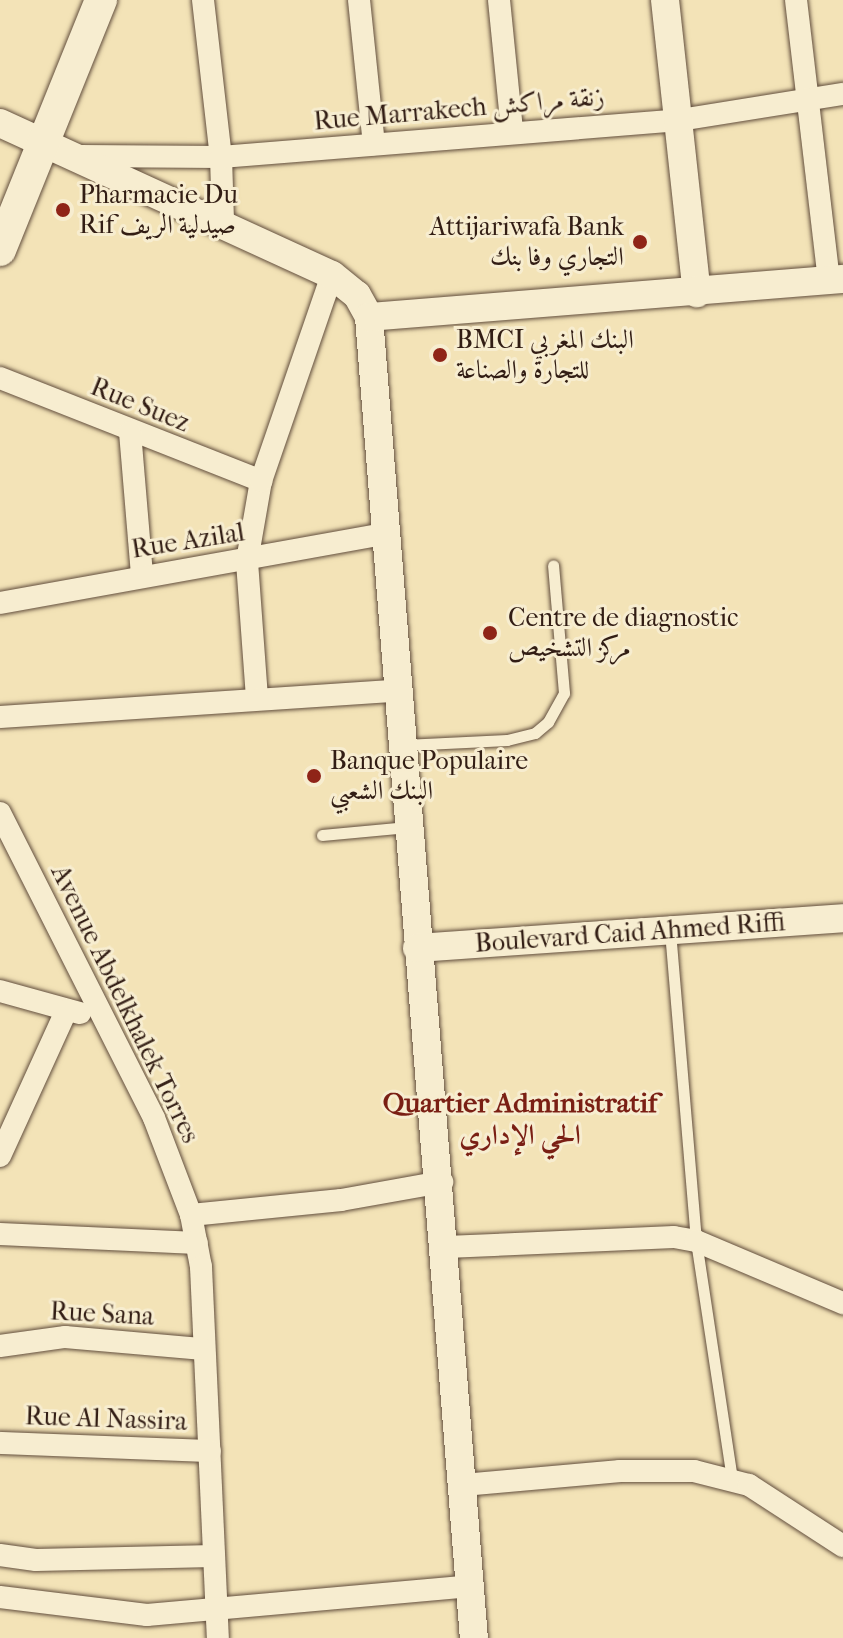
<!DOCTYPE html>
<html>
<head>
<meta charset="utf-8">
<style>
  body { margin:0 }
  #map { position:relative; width:843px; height:1638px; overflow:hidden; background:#f3e3b7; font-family:"IM FELL French Canon",Amiri,serif }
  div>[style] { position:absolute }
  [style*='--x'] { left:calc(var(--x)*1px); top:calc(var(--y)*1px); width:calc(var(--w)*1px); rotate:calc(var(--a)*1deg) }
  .roads { filter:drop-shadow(0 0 2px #624e3d) drop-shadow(0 0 2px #624e3d) }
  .service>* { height:11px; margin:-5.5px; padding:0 5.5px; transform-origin:5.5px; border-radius:5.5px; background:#f7edd0 }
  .minor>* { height:22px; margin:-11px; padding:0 11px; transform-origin:11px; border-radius:11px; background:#f7edd0 }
  .tertiary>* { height:28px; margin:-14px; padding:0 14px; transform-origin:14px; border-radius:14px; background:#f7edd0 }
  .secondary>* { height:32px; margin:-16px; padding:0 16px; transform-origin:16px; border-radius:16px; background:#f7edd0 }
  .dots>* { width:22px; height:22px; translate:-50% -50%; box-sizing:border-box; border:4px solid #f7edd0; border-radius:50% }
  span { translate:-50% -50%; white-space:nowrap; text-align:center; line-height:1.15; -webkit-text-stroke:6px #f7edd0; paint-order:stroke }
  .street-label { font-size:26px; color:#321d14 }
  .poi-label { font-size:26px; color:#321d14 }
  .left { translate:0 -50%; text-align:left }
  .right { translate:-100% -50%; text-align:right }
  .neighbourhood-label { font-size:28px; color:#7a1f14; font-weight:700 }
</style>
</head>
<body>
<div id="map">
  <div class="roads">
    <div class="service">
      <i style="--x:404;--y:745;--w:103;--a:-2.8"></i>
      <i style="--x:507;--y:740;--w:29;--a:-14"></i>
      <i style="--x:535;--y:733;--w:17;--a:-40"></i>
      <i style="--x:548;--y:722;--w:33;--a:-61"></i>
      <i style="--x:564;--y:693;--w:128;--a:-94.9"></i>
      <i style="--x:322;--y:835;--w:86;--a:-5.3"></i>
      <i style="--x:670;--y:931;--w:311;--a:85.2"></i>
      <i style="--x:696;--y:1241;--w:240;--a:81.4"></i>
    </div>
    <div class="minor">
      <i style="--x:203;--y:0;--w:158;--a:83.5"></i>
      <i style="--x:221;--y:157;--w:65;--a:88.2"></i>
      <i style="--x:359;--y:0;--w:145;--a:84.1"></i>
      <i style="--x:499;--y:0;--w:131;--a:84.3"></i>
      <i style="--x:796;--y:0;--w:282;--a:83.3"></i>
      <i style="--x:80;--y:156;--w:141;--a:0.4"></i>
      <i style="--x:221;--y:157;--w:460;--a:-4.6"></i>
      <i style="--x:680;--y:120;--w:165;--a:-9.1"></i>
      <i style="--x:0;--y:378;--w:281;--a:21.5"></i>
      <i style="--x:130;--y:432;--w:144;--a:85.2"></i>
      <i style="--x:0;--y:603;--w:390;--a:-10.2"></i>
      <i style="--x:257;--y:698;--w:137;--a:-94.2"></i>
      <i style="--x:247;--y:561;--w:81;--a:-80.1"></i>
      <i style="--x:261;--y:481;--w:218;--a:-71"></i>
      <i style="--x:0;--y:717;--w:396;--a:-3.8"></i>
      <i style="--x:0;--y:813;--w:342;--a:63.2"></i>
      <i style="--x:154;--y:1118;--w:104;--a:69.1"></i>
      <i style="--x:191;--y:1215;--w:53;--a:79.1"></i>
      <i style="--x:201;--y:1267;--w:371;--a:87.4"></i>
      <i style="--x:0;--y:991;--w:83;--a:15.4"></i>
      <i style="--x:0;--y:1156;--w:159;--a:-65.5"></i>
      <i style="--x:191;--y:1215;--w:151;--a:-5.7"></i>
      <i style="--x:341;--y:1200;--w:103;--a:-10.1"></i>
      <i style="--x:0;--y:1234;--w:197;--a:2.6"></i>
      <i style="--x:446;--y:1247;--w:228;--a:-2.5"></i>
      <i style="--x:674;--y:1237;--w:22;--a:10"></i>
      <i style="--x:696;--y:1241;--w:160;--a:22.9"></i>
      <i style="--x:0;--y:1346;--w:66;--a:-7.9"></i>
      <i style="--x:65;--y:1337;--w:139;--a:5"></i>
      <i style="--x:0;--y:1443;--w:210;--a:2.2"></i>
      <i style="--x:463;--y:1485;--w:158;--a:-5.1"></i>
      <i style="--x:620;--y:1471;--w:74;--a:0"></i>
      <i style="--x:694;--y:1471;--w:57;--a:14.3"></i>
      <i style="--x:749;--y:1485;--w:112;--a:33"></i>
      <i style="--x:0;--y:1555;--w:36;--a:8"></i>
      <i style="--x:36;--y:1560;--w:178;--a:-1.3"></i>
      <i style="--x:0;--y:1597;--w:148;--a:7"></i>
      <i style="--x:147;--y:1615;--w:325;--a:-5.1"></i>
    </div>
    <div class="tertiary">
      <i style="--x:665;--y:0;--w:295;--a:83.8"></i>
      <i style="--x:0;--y:123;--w:365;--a:24.6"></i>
      <i style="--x:332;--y:275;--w:32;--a:39"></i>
      <i style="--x:357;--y:295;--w:25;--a:61"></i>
      <i style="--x:369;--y:317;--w:1325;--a:85.46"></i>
      <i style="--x:369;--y:317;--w:476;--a:-4.6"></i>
      <i style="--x:417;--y:948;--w:427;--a:-4"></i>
    </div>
    <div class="secondary">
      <i style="--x:0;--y:250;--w:270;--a:-68"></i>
    </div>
  </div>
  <div class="dots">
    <i style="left:63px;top:210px;background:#8f2418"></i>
    <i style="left:640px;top:242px;background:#8f2418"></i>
    <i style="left:440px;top:355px;background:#8f2418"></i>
    <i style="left:490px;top:633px;background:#8f2418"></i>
    <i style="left:314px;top:776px;background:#8f2418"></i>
  </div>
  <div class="street-label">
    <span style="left:459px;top:109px;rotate:-5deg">Rue Marrakech زنقة مراكش</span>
    <span style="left:140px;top:405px;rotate:22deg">Rue Suez</span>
    <span style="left:188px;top:541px;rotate:-9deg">Rue Azilal</span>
    <span style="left:630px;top:933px;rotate:-4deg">Boulevard Caid Ahmed Riffi</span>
    <span style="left:125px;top:1004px;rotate:64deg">Avenue Abdelkhalek Torres</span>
    <span style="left:102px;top:1314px;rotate:3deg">Rue Sana</span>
    <span style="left:106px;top:1419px;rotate:2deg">Rue Al Nassira</span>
  </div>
  <div class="poi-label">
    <span class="left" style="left:79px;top:210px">Pharmacie Du<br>Rif صيدلية الريف</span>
    <span class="right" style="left:624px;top:242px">Attijariwafa Bank<br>التجاري وفا بنك</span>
    <span class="left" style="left:456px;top:355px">BMCI البنك المغربي<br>للتجارة والصناعة</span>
    <span class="left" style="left:508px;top:633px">Centre de diagnostic<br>مركز التشخيص</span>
    <span class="left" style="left:330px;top:776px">Banque Populaire<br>البنك الشعبي</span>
  </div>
  <div class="neighbourhood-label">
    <span style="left:520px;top:1119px">Quartier Administratif<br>الحي الإداري</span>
  </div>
</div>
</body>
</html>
